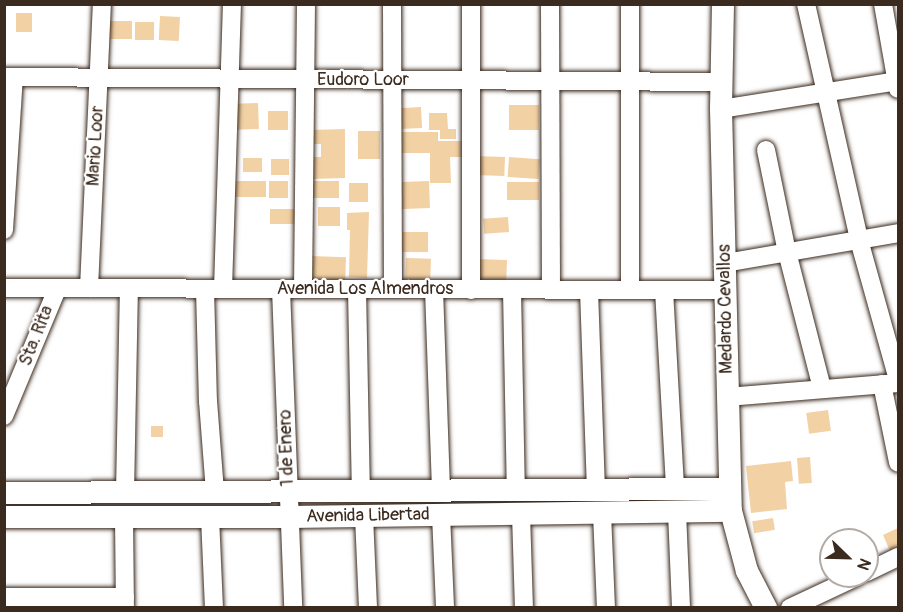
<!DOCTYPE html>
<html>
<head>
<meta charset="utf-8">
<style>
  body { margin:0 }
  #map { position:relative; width:903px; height:612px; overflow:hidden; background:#fff; font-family:Pangolin,sans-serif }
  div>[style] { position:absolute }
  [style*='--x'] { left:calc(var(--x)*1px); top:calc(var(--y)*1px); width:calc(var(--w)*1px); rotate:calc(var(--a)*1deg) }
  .building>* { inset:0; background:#f2d1a4; transform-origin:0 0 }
  .roads { filter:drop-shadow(0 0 2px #3b2a1e) drop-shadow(0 0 2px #3b2a1e) }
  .minor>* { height:18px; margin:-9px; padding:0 9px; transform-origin:9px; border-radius:9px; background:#fff }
  .tertiary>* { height:22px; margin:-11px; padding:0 11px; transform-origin:11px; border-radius:11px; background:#fff }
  span { translate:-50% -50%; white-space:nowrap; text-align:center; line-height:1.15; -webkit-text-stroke:4.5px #fff; paint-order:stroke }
  .street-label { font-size:18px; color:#3b2a1e }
  .frame { position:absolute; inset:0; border:6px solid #3b2a1e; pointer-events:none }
  .north { position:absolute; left:819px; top:528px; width:60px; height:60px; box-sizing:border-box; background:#fff; border:2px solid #b1aaa5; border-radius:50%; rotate:113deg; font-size:16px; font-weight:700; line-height:24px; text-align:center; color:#3b2a1e }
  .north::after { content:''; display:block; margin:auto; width:21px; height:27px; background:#3b2a1e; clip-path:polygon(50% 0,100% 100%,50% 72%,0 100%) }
</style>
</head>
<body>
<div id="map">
  <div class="building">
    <i style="left:16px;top:13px;width:16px;height:19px"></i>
    <i style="left:160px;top:16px;width:20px;height:24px;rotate:3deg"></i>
    <i style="left:109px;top:21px;width:23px;height:18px"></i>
    <i style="left:135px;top:22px;width:19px;height:18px"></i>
    <i style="left:258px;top:103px;width:26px;height:22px;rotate:88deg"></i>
    <i style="left:539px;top:105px;width:25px;height:30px;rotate:90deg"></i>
    <i style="left:421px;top:107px;width:21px;height:22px;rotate:87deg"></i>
    <i style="left:288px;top:111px;width:19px;height:20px;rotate:90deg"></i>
    <i style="clip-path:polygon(429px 113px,447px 113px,448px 129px,456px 129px,456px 139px,440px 139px,440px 130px,429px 130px)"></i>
    <i style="clip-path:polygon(345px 129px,345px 178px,311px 179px,311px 157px,321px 157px,321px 144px,310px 144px,310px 130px)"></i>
    <i style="left:358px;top:131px;width:22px;height:28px"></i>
    <i style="clip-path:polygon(397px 132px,438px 132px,438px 141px,462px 141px,462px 157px,450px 157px,451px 183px,430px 183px,430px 153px,398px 153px)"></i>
    <i style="left:475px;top:156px;width:30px;height:19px;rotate:2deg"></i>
    <i style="left:509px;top:157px;width:31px;height:20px;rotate:4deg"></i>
    <i style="left:243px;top:158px;width:19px;height:14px"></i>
    <i style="left:271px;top:159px;width:18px;height:16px"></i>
    <i style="left:233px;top:181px;width:33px;height:16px"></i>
    <i style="left:269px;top:181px;width:19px;height:17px"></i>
    <i style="left:309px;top:181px;width:30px;height:17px"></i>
    <i style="left:429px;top:181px;width:27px;height:34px;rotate:88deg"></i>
    <i style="left:539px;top:182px;width:18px;height:32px;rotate:90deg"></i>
    <i style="left:349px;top:183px;width:19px;height:19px"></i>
    <i style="left:318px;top:207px;width:22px;height:19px"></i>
    <i style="left:296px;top:209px;width:15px;height:26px;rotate:90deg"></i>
    <i style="clip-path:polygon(369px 212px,367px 278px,349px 277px,350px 230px,347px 230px,347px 213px)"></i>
    <i style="left:508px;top:217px;width:15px;height:25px;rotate:86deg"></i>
    <i style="left:428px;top:232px;width:20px;height:34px;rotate:90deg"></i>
    <i style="left:310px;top:256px;width:36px;height:25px;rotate:2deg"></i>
    <i style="left:406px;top:258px;width:25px;height:21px;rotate:2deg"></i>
    <i style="left:475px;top:259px;width:32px;height:23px;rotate:2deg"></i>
    <i style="left:828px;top:410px;width:21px;height:22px;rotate:82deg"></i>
    <i style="left:151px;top:426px;width:12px;height:11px"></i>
    <i style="left:810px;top:457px;width:26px;height:13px;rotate:86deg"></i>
    <i style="clip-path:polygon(791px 461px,793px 481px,785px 482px,787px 509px,751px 513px,746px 466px)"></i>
    <i style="left:773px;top:518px;width:12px;height:21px;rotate:81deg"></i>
    <i style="clip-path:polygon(898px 528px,898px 555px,893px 558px,883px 535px)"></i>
  </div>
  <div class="roads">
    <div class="minor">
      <i style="--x:392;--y:4;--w:285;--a:89.8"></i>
      <i style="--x:471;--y:4;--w:286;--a:90"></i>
      <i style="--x:550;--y:4;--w:286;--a:89.8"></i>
      <i style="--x:806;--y:4;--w:242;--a:77.3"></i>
      <i style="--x:859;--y:240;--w:145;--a:74.4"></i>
      <i style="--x:883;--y:4;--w:86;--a:80"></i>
      <i style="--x:4;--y:77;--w:718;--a:0.4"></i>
      <i style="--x:721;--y:109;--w:178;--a:-9"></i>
      <i style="--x:766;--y:150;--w:104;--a:78.4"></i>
      <i style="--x:787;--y:252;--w:140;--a:75.6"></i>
      <i style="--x:4;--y:230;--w:153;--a:-86.3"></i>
      <i style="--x:725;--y:263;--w:176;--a:-9.8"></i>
      <i style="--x:4;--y:288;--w:721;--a:0.16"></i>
      <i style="--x:89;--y:288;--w:284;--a:-87.4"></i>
      <i style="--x:205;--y:289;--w:112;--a:88.5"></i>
      <i style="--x:208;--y:401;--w:92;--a:85.6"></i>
      <i style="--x:223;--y:289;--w:285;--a:-88.2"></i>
      <i style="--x:281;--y:289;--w:319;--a:87.8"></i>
      <i style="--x:303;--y:289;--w:285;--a:-89.4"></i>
      <i style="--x:357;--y:289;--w:203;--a:88.9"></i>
      <i style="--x:434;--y:289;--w:202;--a:88"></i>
      <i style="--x:512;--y:290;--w:201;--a:88.9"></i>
      <i style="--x:589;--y:290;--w:200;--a:88"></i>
      <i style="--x:630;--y:290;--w:286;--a:-90"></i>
      <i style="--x:664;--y:290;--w:199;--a:86.8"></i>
      <i style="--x:882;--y:384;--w:80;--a:78.4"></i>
      <i style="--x:727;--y:397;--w:172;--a:-4.7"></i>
      <i style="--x:4;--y:416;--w:138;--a:-67.3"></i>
      <i style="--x:125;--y:493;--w:205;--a:-88.9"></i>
      <i style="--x:677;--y:512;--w:96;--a:87.6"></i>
      <i style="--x:602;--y:513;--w:95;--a:87.6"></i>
      <i style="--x:521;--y:514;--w:94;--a:88.2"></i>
      <i style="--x:441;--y:515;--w:93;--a:87.5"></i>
      <i style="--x:364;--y:516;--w:92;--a:87.5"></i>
      <i style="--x:124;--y:517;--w:91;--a:89.4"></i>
      <i style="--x:210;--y:517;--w:91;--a:87.5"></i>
      <i style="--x:867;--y:572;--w:34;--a:-26"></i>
      <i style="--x:4;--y:597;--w:121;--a:0"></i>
      <i style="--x:790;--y:608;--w:75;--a:-25.2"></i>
    </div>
    <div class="tertiary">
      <i style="--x:723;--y:4;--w:105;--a:91.1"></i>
      <i style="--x:721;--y:109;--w:402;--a:88.6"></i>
      <i style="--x:731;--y:511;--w:62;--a:75.1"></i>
      <i style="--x:747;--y:571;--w:42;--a:62.8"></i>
      <i style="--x:4;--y:493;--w:725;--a:-0.32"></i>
      <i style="--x:4;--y:517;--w:286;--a:0"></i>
      <i style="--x:290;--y:517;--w:441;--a:-0.8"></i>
    </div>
  </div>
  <div class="street-label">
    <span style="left:363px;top:80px">Eudoro Loor</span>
    <span style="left:96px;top:146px;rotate:-87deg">Mario Loor</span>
    <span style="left:365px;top:289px">Avenida Los Almendros</span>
    <span style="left:726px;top:309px;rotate:-91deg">Medardo Cevallos</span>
    <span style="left:37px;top:336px;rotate:-68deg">Sta. Rita</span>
    <span style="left:287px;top:448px;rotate:-92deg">1 de Enero</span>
    <span style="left:368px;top:516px;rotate:-1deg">Avenida Libertad</span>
  </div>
  <div class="frame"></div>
  <div class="north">N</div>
</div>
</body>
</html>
